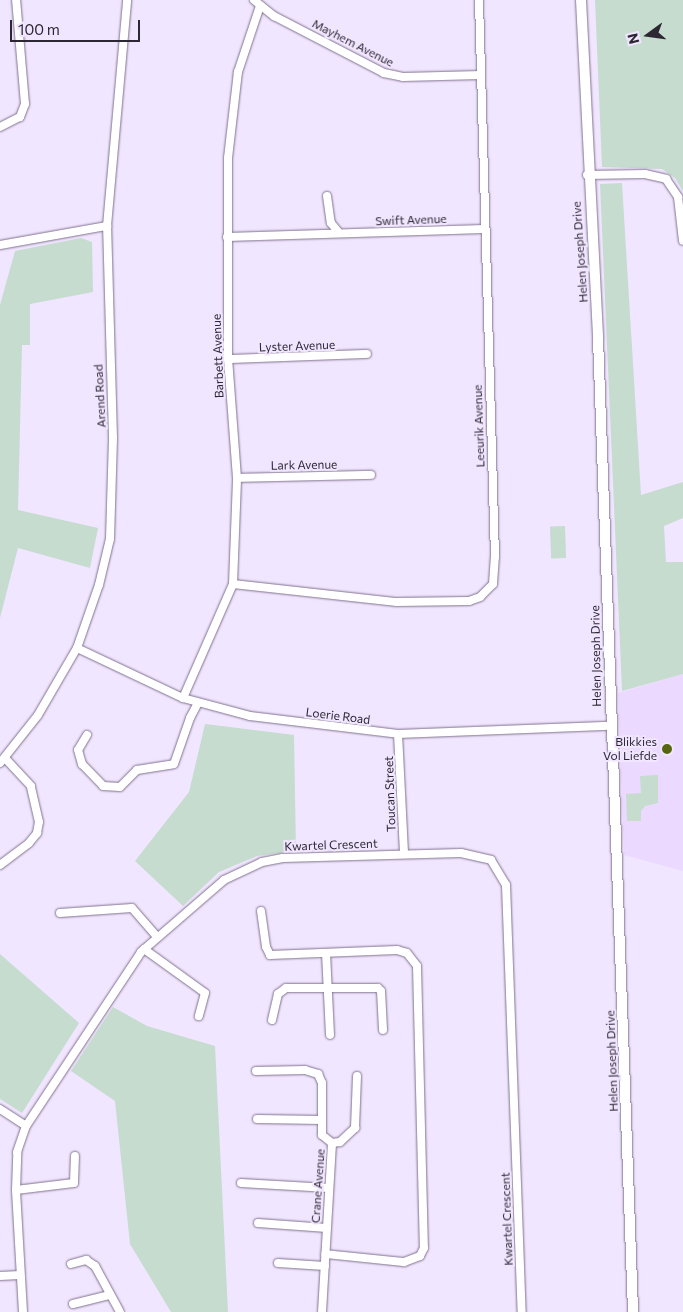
<!DOCTYPE html>
<html>
<head>
<meta charset="utf-8">
<style>
  body { margin:0 }
  #map { position:relative; width:683px; height:1312px; overflow:hidden; background:#f1e6ff; font-family:Commissioner,sans-serif }
  div>[style] { position:absolute }
  [style*='--x'] { left:calc(var(--x)*1px); top:calc(var(--y)*1px); width:calc(var(--w)*1px); rotate:calc(var(--a)*1deg) }
  .built>* { inset:0; background:#ebd9ff }
  .green>* { inset:0; background:#c5dccf; transform-origin:0 0 }
  .roads { filter:drop-shadow(0 0 1px #80728e) drop-shadow(0 0 1px #80728e) }
  .minor>* { height:8px; margin:-4px; padding:0 4px; transform-origin:4px; border-radius:4px; background:#fff }
  .tertiary>* { height:10px; margin:-5px; padding:0 5px; transform-origin:5px; border-radius:5px; background:#fff }
  .dots>* { width:14px; height:14px; translate:-50% -50%; box-sizing:border-box; border:2px solid #f1e6ff; border-radius:50% }
  span { translate:-50% -50%; white-space:nowrap; text-align:center; line-height:1.15; -webkit-text-stroke:4px #f1e6ff; paint-order:stroke }
  .street-label { font-size:12px; color:#2d2733 }
  .poi-label { font-size:12px; color:#2d2733 }
  .right { translate:-100% -50%; text-align:right }
  .north { position:absolute; left:623px; top:10px; width:50px; height:50px; -webkit-text-stroke:4px #f1e6ff; paint-order:stroke; rotate:256deg; font-size:14px; font-weight:700; line-height:20px; text-align:center; color:#2d2733 }
  .north::after { content:''; display:block; margin:auto; width:18px; height:22px; background:#2d2733; clip-path:polygon(50% 0,100% 100%,50% 72%,0 100%) }
  .scale { position:absolute; left:10px; top:20px; width:130px; height:22px; box-sizing:border-box; border:2px solid #2d2733; border-top:0; padding-left:6px; font-size:15px; line-height:18px; white-space:nowrap; color:#2d2733; -webkit-text-stroke:4px #f1e6ff; paint-order:stroke }
</style>
</head>
<body>
<div id="map">
  <div class="built">
    <i style="clip-path:polygon(683px 674px,683px 871px,624px 855px,618px 693px)"></i>
  </div>
  <div class="green">
    <i style="clip-path:polygon(595px 0,683px 0,683px 191px,675px 178px,662px 169px,602px 167px)"></i>
    <i style="clip-path:polygon(622px 183px,641px 495px,683px 482px,683px 518px,664px 526px,666px 562px,683px 562px,683px 674px,622px 691px,600px 184px)"></i>
    <i style="clip-path:polygon(81px 238px,92px 242px,93px 292px,30px 304px,30px 345px,22px 345px,18px 510px,98px 528px,90px 568px,18px 548px,0 618px,0 305px,15px 251px)"></i>
    <i style="left:565px;top:526px;width:32px;height:15px;rotate:88deg"></i>
    <i style="clip-path:polygon(205px 724px,294px 735px,296px 851px,257px 856px,219px 872px,183px 906px,135px 861px,189px 792px)"></i>
    <i style="clip-path:polygon(658px 775px,658px 803px,645px 806px,641px 811px,641px 821px,627px 821px,626px 794px,641px 793px,640px 776px)"></i>
    <i style="clip-path:polygon(0 954px,79px 1023px,22px 1113px,0 1099px)"></i>
    <i style="clip-path:polygon(113px 1007px,147px 1026px,215px 1046px,228px 1312px,171px 1312px,130px 1244px,115px 1101px,71px 1071px)"></i>
  </div>
  <div class="roads">
    <div class="minor">
      <i style="--x:254;--y:0;--w:26;--a:39"></i>
      <i style="--x:274;--y:16;--w:124;--a:27.4"></i>
      <i style="--x:384;--y:73;--w:19;--a:12"></i>
      <i style="--x:403;--y:77;--w:78;--a:-1.5"></i>
      <i style="--x:0;--y:127;--w:22;--a:-27"></i>
      <i style="--x:20;--y:117;--w:14;--a:-69"></i>
      <i style="--x:25;--y:104;--w:104;--a:-94.9"></i>
      <i style="--x:587;--y:175;--w:58;--a:-1"></i>
      <i style="--x:645;--y:174;--w:22;--a:13"></i>
      <i style="--x:666;--y:179;--w:22;--a:56"></i>
      <i style="--x:678;--y:197;--w:44;--a:83.5"></i>
      <i style="--x:327;--y:196;--w:27;--a:82"></i>
      <i style="--x:331;--y:223;--w:13;--a:51"></i>
      <i style="--x:227;--y:237;--w:257;--a:-1.8"></i>
      <i style="--x:0;--y:245;--w:109;--a:-10.1"></i>
      <i style="--x:228;--y:359;--w:139;--a:-2.1"></i>
      <i style="--x:237;--y:478;--w:134;--a:-1.3"></i>
      <i style="--x:233;--y:584;--w:165;--a:6.3"></i>
      <i style="--x:397;--y:602;--w:72;--a:-0.8"></i>
      <i style="--x:469;--y:601;--w:12;--a:-20"></i>
      <i style="--x:480;--y:597;--w:18;--a:-45"></i>
      <i style="--x:493;--y:584;--w:27;--a:-86"></i>
      <i style="--x:495;--y:557;--w:557;--a:-91.65"></i>
      <i style="--x:77;--y:648;--w:117;--a:25.3"></i>
      <i style="--x:183;--y:698;--w:69;--a:15"></i>
      <i style="--x:250;--y:716;--w:149;--a:6.9"></i>
      <i style="--x:398;--y:734;--w:212;--a:-2.2"></i>
      <i style="--x:183;--y:698;--w:124;--a:-66.3"></i>
      <i style="--x:233;--y:584;--w:106;--a:-87.8"></i>
      <i style="--x:237;--y:478;--w:119;--a:-94.3"></i>
      <i style="--x:228;--y:359;--w:201;--a:-90"></i>
      <i style="--x:228;--y:158;--w:87;--a:-83.4"></i>
      <i style="--x:238;--y:72;--w:70;--a:-71.6"></i>
      <i style="--x:398;--y:734;--w:119;--a:87.1"></i>
      <i style="--x:87;--y:735;--w:17;--a:121"></i>
      <i style="--x:78;--y:750;--w:15;--a:74"></i>
      <i style="--x:82;--y:764;--w:30;--a:46"></i>
      <i style="--x:103;--y:786;--w:17;--a:3"></i>
      <i style="--x:120;--y:787;--w:24;--a:-45"></i>
      <i style="--x:137;--y:770;--w:37;--a:-9"></i>
      <i style="--x:174;--y:764;--w:49;--a:-70.8"></i>
      <i style="--x:190;--y:718;--w:17;--a:-62"></i>
      <i style="--x:0;--y:763;--w:61;--a:-51.6"></i>
      <i style="--x:38;--y:715;--w:78;--a:-59.8"></i>
      <i style="--x:77;--y:648;--w:67;--a:-70.8"></i>
      <i style="--x:99;--y:585;--w:47;--a:-76.6"></i>
      <i style="--x:110;--y:539;--w:101;--a:-88.3"></i>
      <i style="--x:113;--y:438;--w:212;--a:-91.6"></i>
      <i style="--x:107;--y:226;--w:227;--a:-84.9"></i>
      <i style="--x:0;--y:865;--w:36;--a:-37"></i>
      <i style="--x:29;--y:843;--w:13;--a:-51"></i>
      <i style="--x:37;--y:833;--w:11;--a:-80"></i>
      <i style="--x:39;--y:822;--w:37;--a:-103"></i>
      <i style="--x:31;--y:786;--w:38;--a:-133"></i>
      <i style="--x:261;--y:911;--w:36;--a:82"></i>
      <i style="--x:266;--y:947;--w:9;--a:63"></i>
      <i style="--x:270;--y:955;--w:127;--a:-2.3"></i>
      <i style="--x:397;--y:950;--w:10;--a:17"></i>
      <i style="--x:407;--y:953;--w:16;--a:52"></i>
      <i style="--x:417;--y:966;--w:282;--a:88.6"></i>
      <i style="--x:424;--y:1248;--w:9;--a:117"></i>
      <i style="--x:420;--y:1256;--w:17;--a:159"></i>
      <i style="--x:404;--y:1262;--w:79;--a:-174.2"></i>
      <i style="--x:60;--y:913;--w:72;--a:-4"></i>
      <i style="--x:132;--y:908;--w:38;--a:49"></i>
      <i style="--x:144;--y:949;--w:75;--a:35.8"></i>
      <i style="--x:205;--y:993;--w:24;--a:105"></i>
      <i style="--x:326;--y:953;--w:82;--a:87.2"></i>
      <i style="--x:272;--y:1020;--w:27;--a:-77"></i>
      <i style="--x:278;--y:994;--w:10;--a:-37"></i>
      <i style="--x:286;--y:988;--w:92;--a:0"></i>
      <i style="--x:378;--y:988;--w:4;--a:45"></i>
      <i style="--x:381;--y:991;--w:39;--a:87"></i>
      <i style="--x:256;--y:1071;--w:49;--a:-1.2"></i>
      <i style="--x:305;--y:1070;--w:14;--a:17"></i>
      <i style="--x:318;--y:1074;--w:10;--a:66"></i>
      <i style="--x:322;--y:1083;--w:52;--a:90"></i>
      <i style="--x:322;--y:1135;--w:13;--a:39"></i>
      <i style="--x:332;--y:1143;--w:8;--a:-7"></i>
      <i style="--x:340;--y:1142;--w:21;--a:-43"></i>
      <i style="--x:355;--y:1128;--w:52;--a:-87.8"></i>
      <i style="--x:0;--y:1109;--w:31;--a:33"></i>
      <i style="--x:257;--y:1119;--w:65;--a:0.9"></i>
      <i style="--x:241;--y:1183;--w:88;--a:3.3"></i>
      <i style="--x:16;--y:1190;--w:58;--a:-6.9"></i>
      <i style="--x:74;--y:1183;--w:27;--a:-88"></i>
      <i style="--x:258;--y:1223;--w:69;--a:4.1"></i>
      <i style="--x:278;--y:1263;--w:47;--a:3.7"></i>
      <i style="--x:71;--y:1264;--w:16;--a:-15"></i>
      <i style="--x:86;--y:1260;--w:11;--a:34"></i>
      <i style="--x:95;--y:1266;--w:52;--a:61.5"></i>
      <i style="--x:0;--y:1276;--w:20;--a:-3"></i>
      <i style="--x:73;--y:1304;--w:38;--a:-14"></i>
      <i style="--x:23;--y:1312;--w:122;--a:-93.3"></i>
      <i style="--x:16;--y:1190;--w:38;--a:-88"></i>
      <i style="--x:17;--y:1152;--w:28;--a:-71"></i>
      <i style="--x:26;--y:1126;--w:209;--a:-56.5"></i>
      <i style="--x:141;--y:952;--w:110;--a:-40.9"></i>
      <i style="--x:224;--y:880;--w:42;--a:-25.3"></i>
      <i style="--x:262;--y:862;--w:21;--a:-11"></i>
      <i style="--x:283;--y:858;--w:178;--a:-1.6"></i>
      <i style="--x:461;--y:853;--w:31;--a:13"></i>
      <i style="--x:491;--y:860;--w:29;--a:59"></i>
      <i style="--x:506;--y:885;--w:427;--a:87.9"></i>
      <i style="--x:322;--y:1312;--w:169;--a:-86.6"></i>
    </div>
    <div class="tertiary">
      <i style="--x:581;--y:0;--w:338;--a:87.1"></i>
      <i style="--x:598;--y:338;--w:975;--a:87.94"></i>
    </div>
  </div>
  <div class="dots">
    <i style="left:667px;top:749px;background:#55660e"></i>
  </div>
  <div class="street-label">
    <span style="left:353px;top:43px;rotate:27deg">Mayhem Avenue</span>
    <span style="left:411px;top:220px;rotate:-2deg">Swift Avenue</span>
    <span style="left:580px;top:252px;rotate:-94deg">Helen Joseph Drive</span>
    <span style="left:297px;top:346px;rotate:-2deg">Lyster Avenue</span>
    <span style="left:218px;top:356px;rotate:-92deg">Barbett Avenue</span>
    <span style="left:100px;top:396px;rotate:-93deg">Arend Road</span>
    <span style="left:479px;top:426px;rotate:-92deg">Leeurik Avenue</span>
    <span style="left:304px;top:465px;rotate:-1deg">Lark Avenue</span>
    <span style="left:596px;top:656px;rotate:-91deg">Helen Joseph Drive</span>
    <span style="left:338px;top:716px;rotate:7deg">Loerie Road</span>
    <span style="left:390px;top:794px;rotate:-92deg">Toucan Street</span>
    <span style="left:331px;top:845px;rotate:-2deg">Kwartel Crescent</span>
    <span style="left:612px;top:1061px;rotate:-92deg">Helen Joseph Drive</span>
    <span style="left:318px;top:1186px;rotate:-86deg">Crane Avenue</span>
    <span style="left:507px;top:1219px;rotate:-92deg">Kwartel Crescent</span>
  </div>
  <div class="poi-label">
    <span class="right" style="left:657px;top:749px">Blikkies<br>Vol Liefde</span>
  </div>
  <div class="north">N</div>
  <div class="scale">100 m</div>
</div>
</body>
</html>
